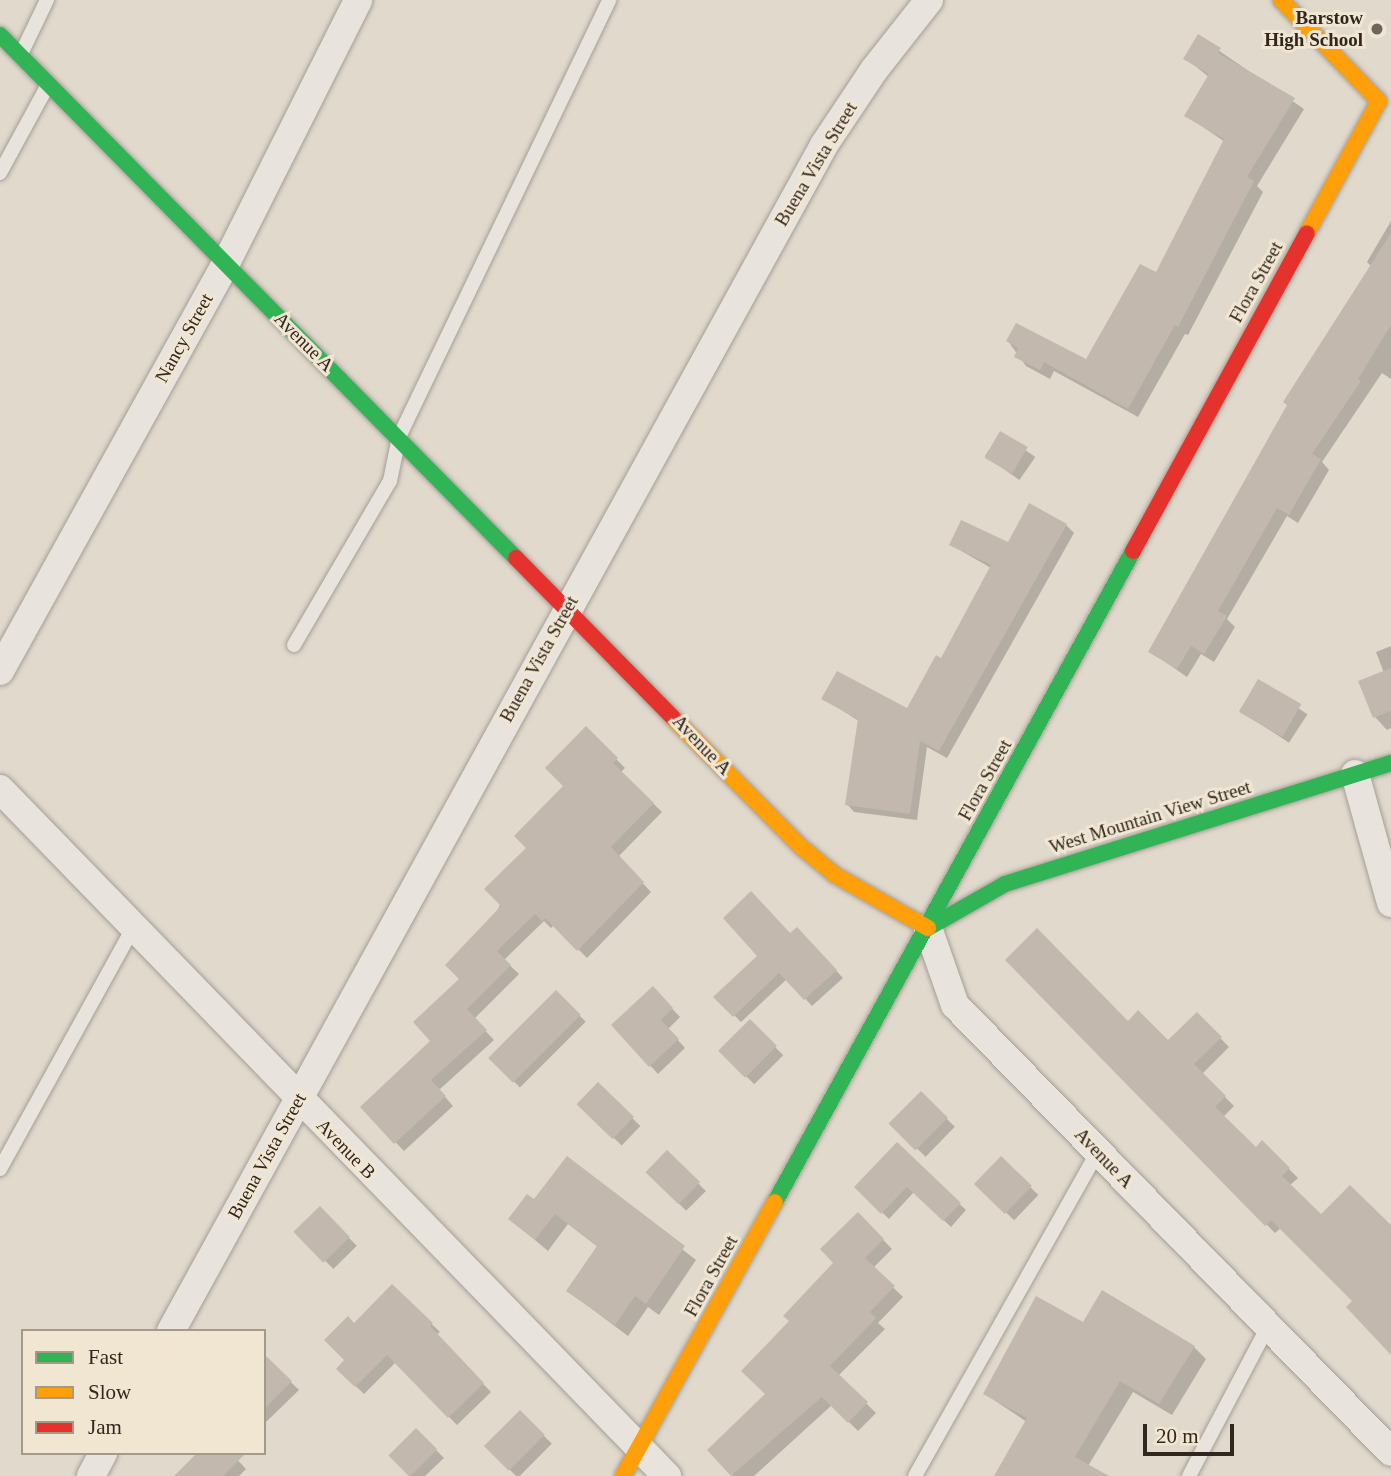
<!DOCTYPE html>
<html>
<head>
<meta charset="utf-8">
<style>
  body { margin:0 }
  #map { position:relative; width:1391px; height:1476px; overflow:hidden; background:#e0d9cc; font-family:"Times New Roman",serif }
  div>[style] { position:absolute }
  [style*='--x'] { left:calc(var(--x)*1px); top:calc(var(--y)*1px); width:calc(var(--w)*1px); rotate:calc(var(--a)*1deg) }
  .shadow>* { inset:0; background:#0003; transform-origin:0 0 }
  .building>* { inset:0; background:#c3b8ad; transform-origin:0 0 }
  .roads { filter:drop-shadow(0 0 2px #a59e95) drop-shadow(0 0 2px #a59e95) }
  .lane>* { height:14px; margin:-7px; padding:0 7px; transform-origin:7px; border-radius:7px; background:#e8e4dd }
  .street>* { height:28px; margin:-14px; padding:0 14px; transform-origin:14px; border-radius:14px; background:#e8e4dd }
  .fast>* { height:16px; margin:-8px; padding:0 8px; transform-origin:8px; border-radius:8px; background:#30b455 }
  .slow>* { height:16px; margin:-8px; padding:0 8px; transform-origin:8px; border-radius:8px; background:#ff9f0a }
  .jam>* { height:16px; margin:-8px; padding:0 8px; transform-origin:8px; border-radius:8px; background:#e5322d }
  .dots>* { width:19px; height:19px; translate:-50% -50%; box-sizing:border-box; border:4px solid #f0e6d2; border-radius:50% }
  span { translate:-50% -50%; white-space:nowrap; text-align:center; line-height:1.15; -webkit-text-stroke:6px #f0e6d2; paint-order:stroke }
  .poi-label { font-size:19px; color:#32271f; font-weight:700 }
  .right { translate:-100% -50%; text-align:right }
  .street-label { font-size:19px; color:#32271f }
  .legend { position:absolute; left:21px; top:1329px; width:245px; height:126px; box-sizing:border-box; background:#f0e6d2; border:2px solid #a49a8a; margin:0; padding:9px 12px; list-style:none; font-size:21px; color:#32271f }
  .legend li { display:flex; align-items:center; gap:14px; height:35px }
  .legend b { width:35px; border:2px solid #a49a8a }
  .scale { position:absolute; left:1143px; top:1424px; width:91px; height:32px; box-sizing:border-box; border:4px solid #32271f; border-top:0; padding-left:9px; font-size:21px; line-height:24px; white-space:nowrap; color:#32271f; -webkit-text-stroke:5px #f0e6d2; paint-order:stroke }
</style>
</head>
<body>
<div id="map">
  <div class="shadow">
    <i style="clip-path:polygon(1199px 37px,1304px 109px,1257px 186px,1263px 192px,1188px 335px,1185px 334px,1138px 417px,1054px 371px,1050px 379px,1026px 366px,1008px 341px,1087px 361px,1157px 274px,1225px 142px,1187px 116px,1209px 77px,1185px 58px)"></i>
    <i style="clip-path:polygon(1391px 221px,1391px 379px,1382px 373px,1322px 462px,1329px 470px,1298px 523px,1287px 516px,1227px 619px,1235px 627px,1214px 662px,1201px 654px,1187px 677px,1151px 652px,1372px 267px,1367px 262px)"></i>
    <i style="left:1001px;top:433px;width:42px;height:28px;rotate:35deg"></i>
    <i style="clip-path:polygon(1066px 525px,1074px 533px,947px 758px,927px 747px,917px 820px,854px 812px,847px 804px,859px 721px,824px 699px,908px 711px,942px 661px,991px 568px,951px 545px,1009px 545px)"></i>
    <i style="clip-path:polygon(1391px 646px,1391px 728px,1387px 730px,1375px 717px,1384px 673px,1376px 652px)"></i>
    <i style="left:1258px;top:682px;width:59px;height:34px;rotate:33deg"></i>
    <i style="clip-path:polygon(586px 729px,625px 768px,621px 772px,662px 812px,618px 857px,651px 892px,587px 958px,554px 925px,551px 928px,544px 921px,504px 960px,519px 974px,474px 1019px,494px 1040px,439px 1090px,453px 1106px,404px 1151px,362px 1107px,433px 1041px,528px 848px,566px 786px)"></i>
    <i style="clip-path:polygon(797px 929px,843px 978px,812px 1006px,787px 979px,741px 1022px,716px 997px)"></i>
    <i style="clip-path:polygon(1007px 960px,1168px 1043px,1197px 1014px,1229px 1047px,1202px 1074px,1234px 1106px,1223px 1117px,1256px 1149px,1262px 1142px,1298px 1178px,1289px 1186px,1321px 1217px,1391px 1228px,1391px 1352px,1354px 1301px,1281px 1228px,1275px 1233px)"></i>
    <i style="left:556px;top:992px;width:42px;height:93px;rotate:45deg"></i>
    <i style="clip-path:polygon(661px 997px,680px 1017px,668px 1029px,685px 1048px,658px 1074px,613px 1025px)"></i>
    <i style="left:750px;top:1022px;width:47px;height:41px;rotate:45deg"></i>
    <i style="left:598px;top:1085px;width:59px;height:27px;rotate:44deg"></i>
    <i style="left:921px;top:1094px;width:47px;height:42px;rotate:44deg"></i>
    <i style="clip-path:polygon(897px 1145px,966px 1210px,951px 1227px,914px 1192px,889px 1219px,856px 1187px)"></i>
    <i style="left:667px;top:1152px;width:55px;height:28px;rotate:45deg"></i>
    <i style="clip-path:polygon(567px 1159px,696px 1260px,659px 1315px,648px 1307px,628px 1336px,568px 1291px,598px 1247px,568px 1224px,548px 1251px,510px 1219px,534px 1202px)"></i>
    <i style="left:1001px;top:1159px;width:52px;height:35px;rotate:44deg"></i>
    <i style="left:320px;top:1209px;width:52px;height:33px;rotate:45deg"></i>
    <i style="clip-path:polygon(858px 1214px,892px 1249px,873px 1268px,903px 1297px,878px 1323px,885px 1329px,838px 1376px,876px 1413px,858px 1431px,832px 1405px,754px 1476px,733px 1476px,709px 1450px,768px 1394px,791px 1321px,836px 1263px)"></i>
    <i style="clip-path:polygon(392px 1286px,440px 1332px,436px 1335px,491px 1392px,457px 1425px,396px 1362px,364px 1394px,338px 1369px,347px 1360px,355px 1326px)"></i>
    <i style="clip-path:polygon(1083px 1324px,1194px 1347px,1206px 1359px,1172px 1415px,1133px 1392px,1088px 1466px,1105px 1476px,996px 1476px,1027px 1422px,985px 1394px)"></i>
    <i style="clip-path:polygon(264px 1356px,299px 1390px,264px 1424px)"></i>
    <i style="left:520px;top:1412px;width:45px;height:48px;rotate:45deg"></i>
    <i style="clip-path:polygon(416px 1430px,444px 1458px,425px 1476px,411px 1476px,391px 1455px)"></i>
    <i style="clip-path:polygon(233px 1455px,246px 1469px,239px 1476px,177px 1476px)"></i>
  </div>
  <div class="building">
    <i style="clip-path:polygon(1198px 34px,1221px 48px,1218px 53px,1295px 98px,1247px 177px,1254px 181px,1178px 327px,1175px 325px,1128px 409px,1044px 362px,1040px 370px,1014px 357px,1018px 348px,1006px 341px,1016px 323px,1086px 359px,1140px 264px,1156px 272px,1224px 139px,1184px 116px,1209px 74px,1183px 59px)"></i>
    <i style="clip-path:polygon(1391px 233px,1391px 325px,1358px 379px,1361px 381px,1312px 454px,1321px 459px,1289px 515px,1277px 508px,1218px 611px,1227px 616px,1204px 654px,1191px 646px,1177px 669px,1148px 652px,1287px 405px,1283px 402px)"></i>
    <i style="left:1000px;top:431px;width:32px;height:31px;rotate:30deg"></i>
    <i style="clip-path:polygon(1029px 503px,1067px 524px,939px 751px,920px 741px,910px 814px,845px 805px,858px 719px,821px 699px,837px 671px,907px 708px,936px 655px,941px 658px,991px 565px,949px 545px,961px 520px,1008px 542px)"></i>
    <i style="clip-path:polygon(1391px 668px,1391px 711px,1373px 718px,1358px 681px)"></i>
    <i style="left:1258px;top:679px;width:50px;height:38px;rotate:30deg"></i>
    <i style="clip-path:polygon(586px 726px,618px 758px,613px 763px,654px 803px,611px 847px,644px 882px,577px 951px,545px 918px,542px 921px,535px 914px,497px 951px,511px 965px,467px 1009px,487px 1030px,431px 1080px,446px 1096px,394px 1144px,360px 1107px,430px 1041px,413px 1022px,459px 979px,445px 965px,501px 906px,484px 889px,526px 848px,514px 836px,563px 786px,545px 768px)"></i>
    <i style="clip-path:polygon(751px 891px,790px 933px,797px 927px,837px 970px,804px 1000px,779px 973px,733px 1017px,713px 997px,757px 956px,723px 918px)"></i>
    <i style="clip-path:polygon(1037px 928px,1128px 1021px,1138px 1010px,1168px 1040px,1197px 1012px,1222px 1037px,1194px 1064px,1226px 1096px,1215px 1107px,1256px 1147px,1262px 1140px,1290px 1168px,1282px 1176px,1321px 1214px,1350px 1185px,1391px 1225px,1391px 1355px,1346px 1307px,1352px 1301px,1271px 1220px,1265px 1226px,1005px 960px)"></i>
    <i style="clip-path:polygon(653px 986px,673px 1008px,661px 1020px,679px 1039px,649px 1067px,611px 1025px)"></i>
    <i style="left:556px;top:990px;width:35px;height:96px;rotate:45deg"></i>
    <i style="left:750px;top:1019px;width:38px;height:45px;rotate:45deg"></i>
    <i style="left:598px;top:1082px;width:50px;height:31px;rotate:44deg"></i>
    <i style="left:921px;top:1091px;width:38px;height:46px;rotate:45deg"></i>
    <i style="clip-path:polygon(897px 1142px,961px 1203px,943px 1221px,907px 1187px,881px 1214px,854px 1187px)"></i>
    <i style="left:667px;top:1150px;width:46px;height:31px;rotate:44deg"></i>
    <i style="clip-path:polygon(567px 1156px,685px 1246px,646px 1304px,635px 1296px,615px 1325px,566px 1291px,597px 1246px,555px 1214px,535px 1240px,508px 1219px,527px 1194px,534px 1199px)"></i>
    <i style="left:1001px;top:1156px;width:43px;height:39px;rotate:44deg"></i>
    <i style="left:320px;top:1206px;width:43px;height:37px;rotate:46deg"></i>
    <i style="clip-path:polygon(858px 1212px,884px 1239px,865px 1258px,895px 1286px,870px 1312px,876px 1318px,830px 1366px,868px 1402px,848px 1423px,822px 1397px,731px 1476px,707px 1450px,765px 1394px,741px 1371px,789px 1321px,783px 1316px,833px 1263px,820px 1249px)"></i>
    <i style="clip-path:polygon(392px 1284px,433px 1323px,430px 1326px,484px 1383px,448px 1418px,387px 1355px,355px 1387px,336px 1369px,344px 1360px,324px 1340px,348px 1316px,354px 1323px)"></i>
    <i style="clip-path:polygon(1102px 1290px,1195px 1346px,1159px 1404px,1120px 1381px,1075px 1457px,1109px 1476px,994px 1476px,1027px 1418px,983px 1394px,1036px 1296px,1083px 1322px)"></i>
    <i style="clip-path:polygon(264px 1354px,292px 1381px,264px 1409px)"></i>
    <i style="left:520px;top:1410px;width:35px;height:51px;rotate:45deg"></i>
    <i style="left:416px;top:1428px;width:30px;height:39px;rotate:45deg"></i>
    <i style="clip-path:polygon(197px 1453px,246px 1453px,223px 1476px,174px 1476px)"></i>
  </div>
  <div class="roads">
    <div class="lane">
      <i style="--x:21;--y:54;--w:60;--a:-64.3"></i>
      <i style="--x:0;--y:173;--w:100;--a:-61.4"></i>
      <i style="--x:294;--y:645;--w:190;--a:-59.7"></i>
      <i style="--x:390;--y:481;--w:45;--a:-78.4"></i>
      <i style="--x:399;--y:437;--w:485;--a:-64.3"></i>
      <i style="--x:0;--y:1169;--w:275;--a:-61.1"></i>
      <i style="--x:915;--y:1476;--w:373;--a:-60.6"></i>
      <i style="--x:1189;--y:1476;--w:170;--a:-62.2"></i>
    </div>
    <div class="street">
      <i style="--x:0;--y:671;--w:466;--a:-61"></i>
      <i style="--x:226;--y:263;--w:294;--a:-63.3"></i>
      <i style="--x:1355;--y:774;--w:134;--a:74.4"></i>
      <i style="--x:0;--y:789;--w:958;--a:45.85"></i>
      <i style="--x:928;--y:928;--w:82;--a:70.7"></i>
      <i style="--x:955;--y:1005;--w:624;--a:45.71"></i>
      <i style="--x:171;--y:1331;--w:1354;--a:-61.16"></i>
      <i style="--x:824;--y:145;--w:90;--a:-56.3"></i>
      <i style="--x:874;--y:70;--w:89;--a:-51.8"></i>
      <i style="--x:91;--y:1476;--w:26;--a:-62"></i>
    </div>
    <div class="fast">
      <i style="--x:0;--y:35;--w:735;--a:45.39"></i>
      <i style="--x:928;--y:928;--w:89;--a:-29.7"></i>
      <i style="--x:1005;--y:884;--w:405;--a:-17.4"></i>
      <i style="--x:775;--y:1202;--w:743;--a:-61.19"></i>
    </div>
    <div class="slow">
      <i style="--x:1281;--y:0;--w:141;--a:45.9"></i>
      <i style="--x:1379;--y:101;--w:150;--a:118.6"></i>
      <i style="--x:673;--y:718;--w:180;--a:45.2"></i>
      <i style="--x:800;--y:846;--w:45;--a:39.6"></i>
      <i style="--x:835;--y:875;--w:107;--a:29.7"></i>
      <i style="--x:623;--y:1476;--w:313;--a:-61"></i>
    </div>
    <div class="jam">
      <i style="--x:1133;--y:551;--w:362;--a:-61.3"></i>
      <i style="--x:516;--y:558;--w:224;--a:45.5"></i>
    </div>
  </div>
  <div class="dots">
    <i style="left:1377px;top:29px;background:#6f655c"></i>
  </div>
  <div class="poi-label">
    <span class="right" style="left:1363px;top:29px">Barstow<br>High School</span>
  </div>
  <div class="street-label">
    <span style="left:816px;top:164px;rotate:-59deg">Buena Vista Street</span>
    <span style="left:1256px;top:282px;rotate:-61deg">Flora Street</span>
    <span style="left:184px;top:338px;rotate:-61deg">Nancy Street</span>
    <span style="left:304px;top:342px;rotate:45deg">Avenue A</span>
    <span style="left:539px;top:659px;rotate:-61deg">Buena Vista Street</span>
    <span style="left:702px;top:745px;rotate:46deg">Avenue A</span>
    <span style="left:985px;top:780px;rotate:-61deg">Flora Street</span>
    <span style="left:1150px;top:817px;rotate:-17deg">West Mountain View Street</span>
    <span style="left:346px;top:1149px;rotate:46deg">Avenue B</span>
    <span style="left:267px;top:1156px;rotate:-61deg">Buena Vista Street</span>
    <span style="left:1104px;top:1158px;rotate:46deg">Avenue A</span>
    <span style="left:711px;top:1276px;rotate:-61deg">Flora Street</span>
  </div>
  <ul class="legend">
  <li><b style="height:9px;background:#30b455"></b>Fast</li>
  <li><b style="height:9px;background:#ff9f0a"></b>Slow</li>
  <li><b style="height:9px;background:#e5322d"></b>Jam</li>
  </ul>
  <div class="scale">20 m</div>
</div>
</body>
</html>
